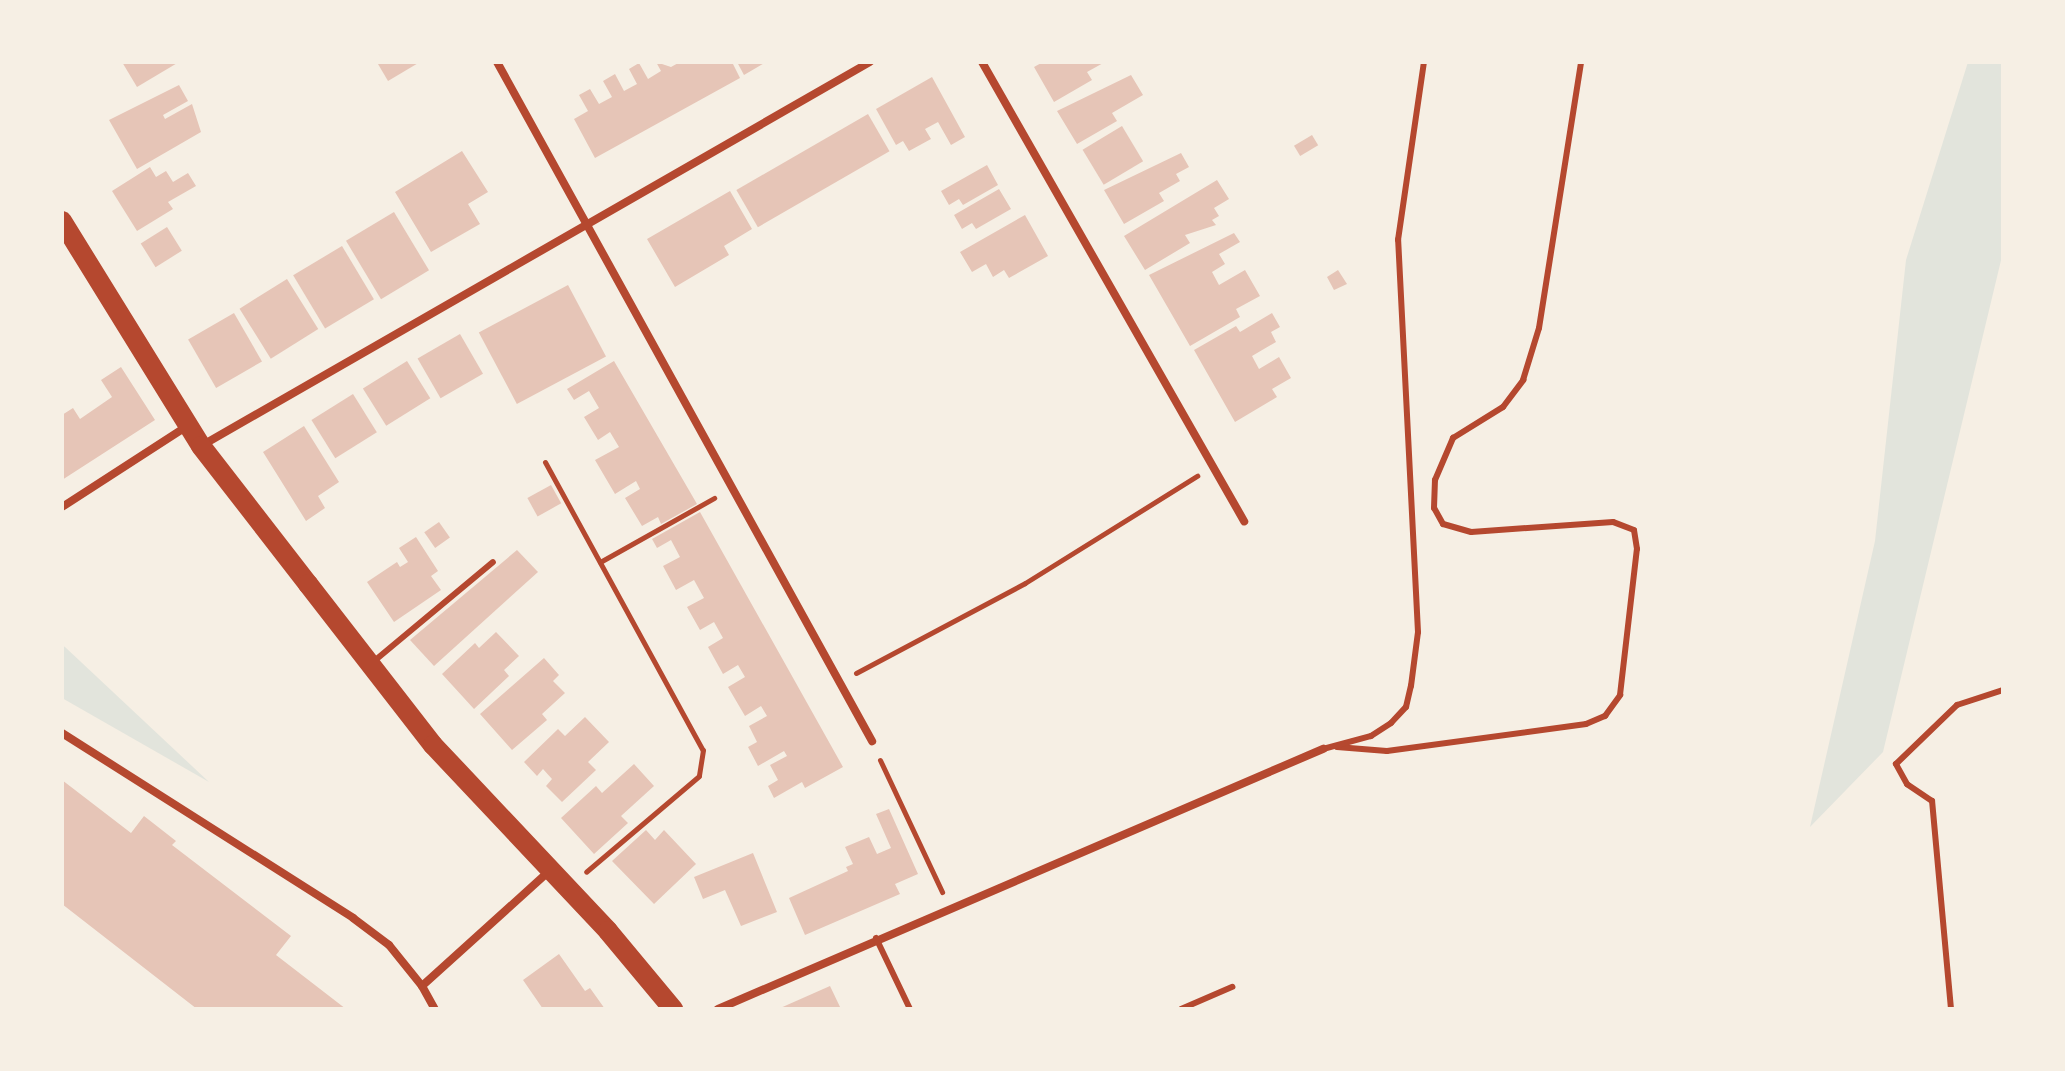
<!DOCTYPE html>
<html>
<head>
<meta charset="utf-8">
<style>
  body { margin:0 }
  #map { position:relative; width:2065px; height:1071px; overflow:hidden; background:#f6efe4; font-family:"Source Serif 4",serif }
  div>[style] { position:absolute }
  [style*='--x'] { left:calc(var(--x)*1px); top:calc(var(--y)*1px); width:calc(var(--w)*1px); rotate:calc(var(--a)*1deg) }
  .green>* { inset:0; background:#e2e4dc }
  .building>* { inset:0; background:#e6c5b7; transform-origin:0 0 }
  .path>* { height:5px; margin:-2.5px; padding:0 2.5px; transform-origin:2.5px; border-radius:2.5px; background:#b5482f }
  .service>* { height:6px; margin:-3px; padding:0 3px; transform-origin:3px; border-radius:3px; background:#b5482f }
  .minor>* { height:8px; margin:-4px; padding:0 4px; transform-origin:4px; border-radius:4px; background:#b5482f }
  .primary>* { height:20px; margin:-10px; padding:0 10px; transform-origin:10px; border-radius:10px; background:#b5482f }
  span { translate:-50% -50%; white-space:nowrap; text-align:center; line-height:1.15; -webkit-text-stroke:7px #f6efe4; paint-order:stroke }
  .frame { position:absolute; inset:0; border:64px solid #f6efe4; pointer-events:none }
</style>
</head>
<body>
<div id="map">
  <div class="green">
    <i style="clip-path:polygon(1968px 62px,2003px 62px,2003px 252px,1883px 752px,1810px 827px,1875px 541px,1906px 260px)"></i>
    <i style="clip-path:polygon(62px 645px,65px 647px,209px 782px,62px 698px)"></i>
  </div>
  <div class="building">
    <i style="clip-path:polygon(122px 62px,179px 62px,137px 87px)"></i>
    <i style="clip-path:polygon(382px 62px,420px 62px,388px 81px,378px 64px)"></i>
    <i style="clip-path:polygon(656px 62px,671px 67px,680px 62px,732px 62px,740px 78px,595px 158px,574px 119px,588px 111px,579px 95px,590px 89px,599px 104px,612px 97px,603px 81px,615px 74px,624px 91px,637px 84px,629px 69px,639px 63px,648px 79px,661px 71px)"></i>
    <i style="clip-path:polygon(737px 62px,766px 62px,744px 75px)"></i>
    <i style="clip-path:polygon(1043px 62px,1105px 62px,1087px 72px,1092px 80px,1054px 102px,1034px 67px)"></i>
    <i style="clip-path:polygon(1131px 75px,1143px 95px,1112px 113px,1117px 121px,1077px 144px,1057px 111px)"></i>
    <i style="clip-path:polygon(932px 77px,965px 137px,951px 145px,938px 122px,925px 129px,931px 139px,909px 151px,903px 141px,896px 145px,876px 109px)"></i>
    <i style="clip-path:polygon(179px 85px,188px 101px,163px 115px,165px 119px,192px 104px,201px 132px,137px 169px,109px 120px)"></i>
    <i style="left:868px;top:114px;width:43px;height:152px;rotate:60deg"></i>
    <i style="left:1122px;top:126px;width:41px;height:46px;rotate:59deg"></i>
    <i style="left:1312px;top:135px;width:12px;height:21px;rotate:59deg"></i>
    <i style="clip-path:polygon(462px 151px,488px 192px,468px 204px,480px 224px,431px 252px,395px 192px)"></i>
    <i style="clip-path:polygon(1181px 153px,1189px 167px,1176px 174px,1180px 181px,1159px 193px,1164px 201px,1124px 224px,1104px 190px)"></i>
    <i style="clip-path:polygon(987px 165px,998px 185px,963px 205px,959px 199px,949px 205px,941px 191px)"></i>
    <i style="clip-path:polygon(150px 167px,156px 177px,166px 171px,173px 182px,188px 173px,196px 186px,168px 202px,173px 209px,137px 231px,112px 191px)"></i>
    <i style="clip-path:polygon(1217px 180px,1229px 199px,1214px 208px,1219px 216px,1212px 220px,1216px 225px,1185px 235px,1190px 243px,1145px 270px,1124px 236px)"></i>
    <i style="clip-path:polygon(999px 189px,1011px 209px,976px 229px,972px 223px,962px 229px,954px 215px)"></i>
    <i style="clip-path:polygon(730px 191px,752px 229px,724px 246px,729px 255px,675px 287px,647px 239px)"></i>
    <i style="left:394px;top:212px;width:68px;height:56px;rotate:59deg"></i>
    <i style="clip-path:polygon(1025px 215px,1048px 256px,1009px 278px,1004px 270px,993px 277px,986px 264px,972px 272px,960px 252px)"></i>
    <i style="left:167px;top:227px;width:28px;height:31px;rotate:58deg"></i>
    <i style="clip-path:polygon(1234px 233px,1240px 242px,1219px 254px,1225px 264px,1212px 272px,1219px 285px,1245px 270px,1260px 296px,1236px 309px,1240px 317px,1190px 346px,1149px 275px)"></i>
    <i style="left:342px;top:246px;width:62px;height:57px;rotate:59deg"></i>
    <i style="clip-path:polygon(1338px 270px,1347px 284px,1334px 290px,1327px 277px)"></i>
    <i style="left:287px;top:279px;width:59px;height:56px;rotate:58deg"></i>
    <i style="left:568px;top:285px;width:81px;height:101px;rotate:62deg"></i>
    <i style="left:234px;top:313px;width:56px;height:53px;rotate:60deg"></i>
    <i style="clip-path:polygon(1272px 313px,1280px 327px,1271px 332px,1276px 342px,1252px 356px,1259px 369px,1279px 357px,1291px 378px,1272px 389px,1277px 397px,1235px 422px,1194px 350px,1236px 326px,1240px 332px)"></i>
    <i style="left:460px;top:334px;width:46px;height:49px;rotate:60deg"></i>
    <i style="left:407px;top:361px;width:44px;height:52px;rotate:58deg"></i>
    <i style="clip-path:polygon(614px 361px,697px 504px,661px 524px,658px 517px,642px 526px,625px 498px,640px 489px,636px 481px,615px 494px,595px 460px,619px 447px,610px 432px,598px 440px,584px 417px,599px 408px,589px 391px,574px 400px,567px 389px)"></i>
    <i style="clip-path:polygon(121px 367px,155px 420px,62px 480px,62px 415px,73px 408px,80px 419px,112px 397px,101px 380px)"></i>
    <i style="left:353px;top:394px;width:45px;height:49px;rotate:58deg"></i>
    <i style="clip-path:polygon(304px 426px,339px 482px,318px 496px,325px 508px,306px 521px,263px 452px)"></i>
    <i style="left:551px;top:485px;width:21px;height:27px;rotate:61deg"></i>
    <i style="clip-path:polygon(700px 512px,843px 767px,805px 788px,802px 782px,774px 798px,768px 786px,778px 780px,770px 765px,787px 756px,784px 751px,758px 766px,748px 747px,757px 742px,749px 726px,767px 716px,761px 706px,745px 716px,728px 687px,745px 677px,738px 665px,723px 674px,708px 647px,723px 638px,714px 622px,700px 630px,687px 607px,704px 598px,694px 580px,676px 590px,663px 566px,680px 557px,671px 540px,657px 548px,652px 539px)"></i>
    <i style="left:439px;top:522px;width:19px;height:18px;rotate:55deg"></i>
    <i style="clip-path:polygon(416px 537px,438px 571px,431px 576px,441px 590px,394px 622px,367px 582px,397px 562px,400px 567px,408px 562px,399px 548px)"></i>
    <i style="clip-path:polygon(517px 550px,538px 572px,434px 666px,410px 640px)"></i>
    <i style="clip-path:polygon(496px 632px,519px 656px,504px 670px,509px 676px,474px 709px,442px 674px,475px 643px,479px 648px)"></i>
    <i style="clip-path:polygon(544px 658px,559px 675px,553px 681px,565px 693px,542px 714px,547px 720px,512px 750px,480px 714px)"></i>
    <i style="clip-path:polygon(585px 717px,609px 742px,588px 762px,596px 770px,562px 802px,546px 786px,552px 779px,543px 769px,537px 776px,524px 762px,558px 729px,565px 736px)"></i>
    <i style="clip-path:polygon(634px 764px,654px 786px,621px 816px,628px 823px,594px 854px,561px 818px,596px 786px,602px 793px)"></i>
    <i style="clip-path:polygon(62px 780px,131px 833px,144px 816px,176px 841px,172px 845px,291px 936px,276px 955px,346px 1009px,197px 1009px,62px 904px)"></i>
    <i style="clip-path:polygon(889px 809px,918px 874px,895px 884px,900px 894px,805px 935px,789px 898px,848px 871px,846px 867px,853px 864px,845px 847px,869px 837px,877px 854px,891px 848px,876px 814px)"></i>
    <i style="clip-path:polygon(646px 830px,655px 840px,664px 830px,696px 864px,654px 904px,612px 861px)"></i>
    <i style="clip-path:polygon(753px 853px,777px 912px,741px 926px,725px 890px,703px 899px,694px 877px)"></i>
    <i style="clip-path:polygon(559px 954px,585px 991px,590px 988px,605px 1009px,543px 1009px,523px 980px)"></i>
    <i style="clip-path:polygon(830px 986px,841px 1009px,778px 1009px)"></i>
  </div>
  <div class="path">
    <i style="--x:545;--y:462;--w:328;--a:61.3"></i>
    <i style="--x:703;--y:750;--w:26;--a:99"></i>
    <i style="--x:699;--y:776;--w:148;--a:139.7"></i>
    <i style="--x:600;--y:562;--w:131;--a:-29.3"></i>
    <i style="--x:856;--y:673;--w:191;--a:-28"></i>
    <i style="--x:1025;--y:583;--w:203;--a:-31.9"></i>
    <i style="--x:880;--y:760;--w:146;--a:64.8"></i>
  </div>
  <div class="service">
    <i style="--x:373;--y:662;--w:156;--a:-39.8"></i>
    <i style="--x:1337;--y:747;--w:50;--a:4.6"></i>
    <i style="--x:1387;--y:751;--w:201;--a:-7.7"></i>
    <i style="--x:1586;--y:724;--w:21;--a:-23"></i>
    <i style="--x:1605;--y:716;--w:26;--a:-54"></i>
    <i style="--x:1620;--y:695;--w:147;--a:-83.4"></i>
    <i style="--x:1637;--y:549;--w:19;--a:-99"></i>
    <i style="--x:1634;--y:530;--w:22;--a:-159"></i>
    <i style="--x:1613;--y:522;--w:142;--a:176"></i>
    <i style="--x:1471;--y:532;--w:29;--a:-164"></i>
    <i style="--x:1443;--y:524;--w:18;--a:-119"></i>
    <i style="--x:1434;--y:508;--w:28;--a:-88"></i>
    <i style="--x:1435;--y:480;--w:46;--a:-66.8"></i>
    <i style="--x:1453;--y:438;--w:59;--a:-31.8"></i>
    <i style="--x:1503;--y:407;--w:34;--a:-53"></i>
    <i style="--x:1523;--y:380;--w:54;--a:-72.9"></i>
    <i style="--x:1539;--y:328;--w:269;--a:-81"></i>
    <i style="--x:1323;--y:749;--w:50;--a:-15.2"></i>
    <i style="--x:1371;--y:736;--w:24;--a:-33"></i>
    <i style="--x:1391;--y:723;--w:22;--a:-47"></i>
    <i style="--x:1406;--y:707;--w:22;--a:-77"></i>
    <i style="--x:1411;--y:686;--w:54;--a:-82.6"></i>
    <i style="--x:1418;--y:632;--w:393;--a:-92.9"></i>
    <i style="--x:1398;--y:240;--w:180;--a:-81.7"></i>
    <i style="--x:876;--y:938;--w:79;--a:64.4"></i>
    <i style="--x:1181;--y:1009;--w:56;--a:-23.3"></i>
    <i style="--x:1951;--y:1009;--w:209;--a:-95.2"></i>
    <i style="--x:1932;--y:801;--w:30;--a:-146"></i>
    <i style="--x:1907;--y:784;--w:23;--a:-119"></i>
    <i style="--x:1896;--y:764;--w:85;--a:-44"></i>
    <i style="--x:1957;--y:705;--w:48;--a:-18.1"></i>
  </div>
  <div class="minor">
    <i style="--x:497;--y:62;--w:776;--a:61.09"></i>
    <i style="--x:982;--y:62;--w:529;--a:60.28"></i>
    <i style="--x:201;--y:446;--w:771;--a:-29.86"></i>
    <i style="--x:62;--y:507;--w:149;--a:-32.9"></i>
    <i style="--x:62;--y:733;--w:345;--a:32.4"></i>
    <i style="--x:353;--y:918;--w:45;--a:36.9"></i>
    <i style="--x:389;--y:945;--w:53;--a:51.2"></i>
    <i style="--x:422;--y:986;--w:170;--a:-42.1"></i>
    <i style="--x:422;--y:986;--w:26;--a:61"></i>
    <i style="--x:718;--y:1009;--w:659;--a:-23.26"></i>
  </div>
  <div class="primary">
    <i style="--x:62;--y:221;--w:264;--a:58.3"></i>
    <i style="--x:201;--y:446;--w:175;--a:52.2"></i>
    <i style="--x:308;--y:584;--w:204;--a:52.2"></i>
    <i style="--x:433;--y:745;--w:255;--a:46.7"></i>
    <i style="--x:608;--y:931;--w:102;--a:50.2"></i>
  </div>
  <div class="frame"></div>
</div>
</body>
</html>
